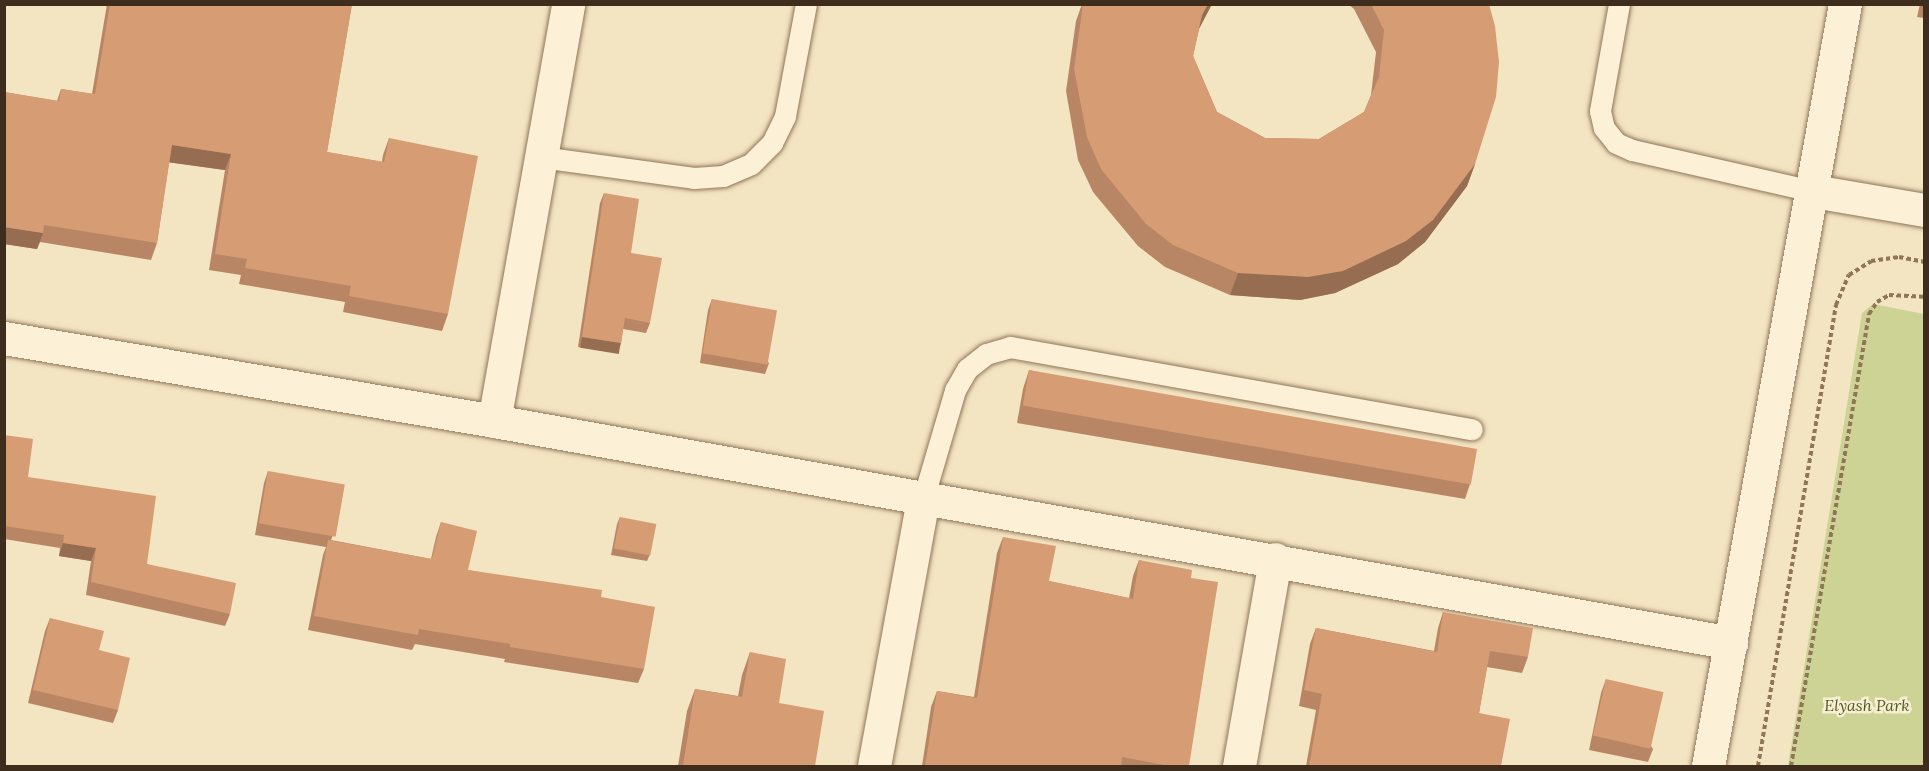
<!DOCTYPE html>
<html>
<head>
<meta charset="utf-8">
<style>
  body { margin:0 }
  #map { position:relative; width:1929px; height:771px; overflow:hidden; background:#f3e4c2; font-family:Lora,serif }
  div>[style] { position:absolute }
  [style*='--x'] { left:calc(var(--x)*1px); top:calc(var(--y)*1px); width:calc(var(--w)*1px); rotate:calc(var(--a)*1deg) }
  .green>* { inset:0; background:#ccd394 }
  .path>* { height:4px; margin-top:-2px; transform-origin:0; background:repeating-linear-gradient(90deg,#907557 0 4.5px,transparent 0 7.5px) }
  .roads { filter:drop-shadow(0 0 2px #907557) drop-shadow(0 0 2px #907557) }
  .lane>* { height:21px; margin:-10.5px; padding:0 10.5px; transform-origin:10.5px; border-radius:10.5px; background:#fcf1d7 }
  .street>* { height:33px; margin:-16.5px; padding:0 16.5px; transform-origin:16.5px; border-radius:16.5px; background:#fcf1d7 }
  .wall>* { inset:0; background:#b88664 }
  .shaded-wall>* { inset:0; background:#966d51; transform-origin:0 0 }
  .building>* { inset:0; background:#d69c74; transform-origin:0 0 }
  span { translate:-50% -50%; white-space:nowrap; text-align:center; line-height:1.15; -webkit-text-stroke:5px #f9eed3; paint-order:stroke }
  .park-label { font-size:16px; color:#4e5d21; font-style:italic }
  .frame { position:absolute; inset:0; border:6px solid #3e2c1d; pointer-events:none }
</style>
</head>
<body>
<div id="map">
  <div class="green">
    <i style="clip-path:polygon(1873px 304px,1924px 314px,1924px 766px,1788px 766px,1862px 313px)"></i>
  </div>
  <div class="path">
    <i style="--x:1758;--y:766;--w:468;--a:-80.4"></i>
    <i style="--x:1836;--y:305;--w:33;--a:-67"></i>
    <i style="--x:1849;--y:275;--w:26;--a:-32"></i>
    <i style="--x:1871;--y:261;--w:28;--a:-8"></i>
    <i style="--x:1899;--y:257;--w:25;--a:11"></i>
    <i style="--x:1791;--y:766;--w:459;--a:-80.2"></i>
    <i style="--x:1869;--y:314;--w:14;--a:-56"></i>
    <i style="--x:1877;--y:302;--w:14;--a:-30"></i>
    <i style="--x:1889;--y:295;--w:35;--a:3"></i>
  </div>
  <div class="roads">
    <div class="lane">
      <i style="--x:1619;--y:4;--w:109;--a:100.1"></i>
      <i style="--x:1600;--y:111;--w:17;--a:77"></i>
      <i style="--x:1604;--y:128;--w:19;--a:51"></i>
      <i style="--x:1616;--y:143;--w:17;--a:24"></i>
      <i style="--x:1632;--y:150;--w:186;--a:12.8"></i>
      <i style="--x:541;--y:157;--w:154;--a:7.8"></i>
      <i style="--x:694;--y:178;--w:29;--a:-4"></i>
      <i style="--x:723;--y:176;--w:30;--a:-23"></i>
      <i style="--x:751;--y:164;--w:30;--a:-45"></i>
      <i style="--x:772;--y:143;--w:30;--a:-64"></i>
      <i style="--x:785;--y:116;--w:114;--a:-79.4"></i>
      <i style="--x:923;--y:499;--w:114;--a:-73.6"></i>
      <i style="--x:955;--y:390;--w:24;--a:-60"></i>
      <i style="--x:967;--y:369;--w:24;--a:-38"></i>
      <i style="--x:986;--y:354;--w:25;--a:-16"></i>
      <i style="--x:1010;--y:347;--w:469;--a:10.1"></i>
    </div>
    <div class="street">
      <i style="--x:1813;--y:191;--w:113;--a:9.7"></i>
      <i style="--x:4;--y:338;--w:497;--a:9.6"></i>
      <i style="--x:494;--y:421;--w:1257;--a:10.17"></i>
      <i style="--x:494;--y:421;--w:424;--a:-79.9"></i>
      <i style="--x:874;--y:766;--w:271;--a:-79.6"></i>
      <i style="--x:1239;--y:766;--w:210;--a:-80.1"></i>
      <i style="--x:1708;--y:766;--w:774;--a:-79.81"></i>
    </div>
  </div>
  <div class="wall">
    <i style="clip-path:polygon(107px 4px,352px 4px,327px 152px,382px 162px,383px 155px,389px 138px,448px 314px,442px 331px,343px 312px,345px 302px,239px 284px,241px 275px,209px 270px,225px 170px,169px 162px,157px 243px,151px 260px,40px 242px,37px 249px,4px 244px,4px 92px,57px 101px,61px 89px,92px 94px)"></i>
    <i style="clip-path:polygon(1082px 4px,1212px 4px,1199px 29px,1193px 56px,1217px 112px,1265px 138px,1319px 139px,1364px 112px,1371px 95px,1376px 52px,1354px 9px,1348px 4px,1489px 4px,1475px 164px,1467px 186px,1425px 242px,1398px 264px,1335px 293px,1300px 300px,1230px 295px,1165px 267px,1138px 246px,1093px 192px,1078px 160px,1066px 91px,1076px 21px)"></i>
    <i style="clip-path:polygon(1920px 4px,1924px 4px,1924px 18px,1917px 17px)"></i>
    <i style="clip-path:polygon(604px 193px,631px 253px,650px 323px,646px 333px,623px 329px,621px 343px,618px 353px,578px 347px,600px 203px)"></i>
    <i style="clip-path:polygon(712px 299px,769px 363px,765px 374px,700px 363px,708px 310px)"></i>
    <i style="clip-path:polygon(1029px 370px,1471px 481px,1465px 499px,1017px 423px,1023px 389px)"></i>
    <i style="clip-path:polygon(4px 435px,28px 477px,147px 564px,230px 614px,225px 626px,86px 595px,91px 561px,59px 556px,60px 548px,4px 539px)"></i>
    <i style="clip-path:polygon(268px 471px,333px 535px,331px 540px,431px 559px,436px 537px,441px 522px,468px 570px,601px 597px,644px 669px,638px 683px,504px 662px,505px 659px,415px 644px,412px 650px,308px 630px,323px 555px,326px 547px,255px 535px,264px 483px)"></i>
    <i style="clip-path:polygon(620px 517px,650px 554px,647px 561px,611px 555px,617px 524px)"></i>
    <i style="clip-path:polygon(1003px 537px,1049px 581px,1129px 598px,1133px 576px,1139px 560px,1191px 578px,1189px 766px,922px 766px,931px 707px,937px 691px,974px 697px,997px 553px)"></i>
    <i style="clip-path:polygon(1443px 612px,1528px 657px,1522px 673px,1487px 667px,1479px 713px,1501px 766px,1306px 766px,1316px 710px,1299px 706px,1310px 644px,1316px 628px,1434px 651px,1438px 628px)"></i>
    <i style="clip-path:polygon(50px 618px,99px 650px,118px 710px,113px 723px,28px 703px,45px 631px)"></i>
    <i style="clip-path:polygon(750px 652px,815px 766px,678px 766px,687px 711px,695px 689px,738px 696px,742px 675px)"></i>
    <i style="clip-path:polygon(1606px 679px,1653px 749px,1648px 762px,1589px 750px,1601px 693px)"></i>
  </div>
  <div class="shaded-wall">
    <i style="clip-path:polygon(1208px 4px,1212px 4px,1194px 38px,1202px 15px)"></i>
    <i style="clip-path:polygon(172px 145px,231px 154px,225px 170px,166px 162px)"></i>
    <i style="clip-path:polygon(1475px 164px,1467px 186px,1425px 242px,1398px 264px,1335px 293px,1300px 300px,1230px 295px,1238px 273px)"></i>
    <i style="clip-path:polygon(4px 227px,43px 233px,37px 249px,4px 244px)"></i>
    <i style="left:582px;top:337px;width:39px;height:11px;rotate:9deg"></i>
    <i style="clip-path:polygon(63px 543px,96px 548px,91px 561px,59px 556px)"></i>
  </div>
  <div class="building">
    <i style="clip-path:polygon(110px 4px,352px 4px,327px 152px,384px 162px,389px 138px,478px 156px,448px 314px,349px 296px,351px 286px,245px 268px,247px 259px,215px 254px,231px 154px,172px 145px,157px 243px,44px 225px,43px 233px,4px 227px,4px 92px,59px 101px,61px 89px,95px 94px)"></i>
    <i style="clip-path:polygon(1083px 4px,1208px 4px,1202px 15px,1193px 56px,1217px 112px,1265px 138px,1319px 139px,1364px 112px,1379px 77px,1384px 30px,1371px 4px,1489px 4px,1495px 26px,1499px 62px,1496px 97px,1475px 164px,1433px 220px,1406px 241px,1343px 271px,1308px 277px,1238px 273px,1173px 245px,1146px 224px,1101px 169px,1087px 137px,1074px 69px)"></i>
    <i style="clip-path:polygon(604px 193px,639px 199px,631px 253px,662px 258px,650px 323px,625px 318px,621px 343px,582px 337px)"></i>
    <i style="left:712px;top:299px;width:66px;height:55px;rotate:10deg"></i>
    <i style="left:1029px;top:370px;width:455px;height:36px;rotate:10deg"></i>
    <i style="clip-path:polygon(4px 435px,33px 439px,28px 477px,156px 496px,147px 564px,236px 583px,230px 614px,91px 582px,96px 548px,63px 543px,64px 535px,4px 526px)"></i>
    <i style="left:268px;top:471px;width:78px;height:53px;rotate:10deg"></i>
    <i style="left:620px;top:517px;width:37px;height:32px;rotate:11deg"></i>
    <i style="clip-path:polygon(441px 522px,477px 531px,468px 570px,602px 590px,601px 597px,655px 607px,644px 669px,510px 647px,510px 644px,419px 629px,418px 635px,314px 616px,328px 540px,432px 559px)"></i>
    <i style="clip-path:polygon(1003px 537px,1056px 546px,1049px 581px,1133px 599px,1139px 560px,1192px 570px,1191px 578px,1218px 582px,1189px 766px,1169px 766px,1122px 757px,1121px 766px,925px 766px,937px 691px,977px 698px)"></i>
    <i style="clip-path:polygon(1443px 612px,1533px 628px,1528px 657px,1490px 651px,1479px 713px,1510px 719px,1501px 766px,1309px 766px,1322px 694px,1304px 690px,1316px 628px,1437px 652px)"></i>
    <i style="clip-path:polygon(50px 618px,104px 631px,99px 650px,130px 658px,118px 710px,33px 690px)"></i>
    <i style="clip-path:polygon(750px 652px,786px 659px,779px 703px,824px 711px,815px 766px,683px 766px,695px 689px,742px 697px)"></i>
    <i style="left:1606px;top:679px;width:59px;height:58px;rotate:13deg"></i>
  </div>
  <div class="park-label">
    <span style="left:1867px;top:705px">Elyash Park</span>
  </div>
  <div class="frame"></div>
</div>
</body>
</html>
